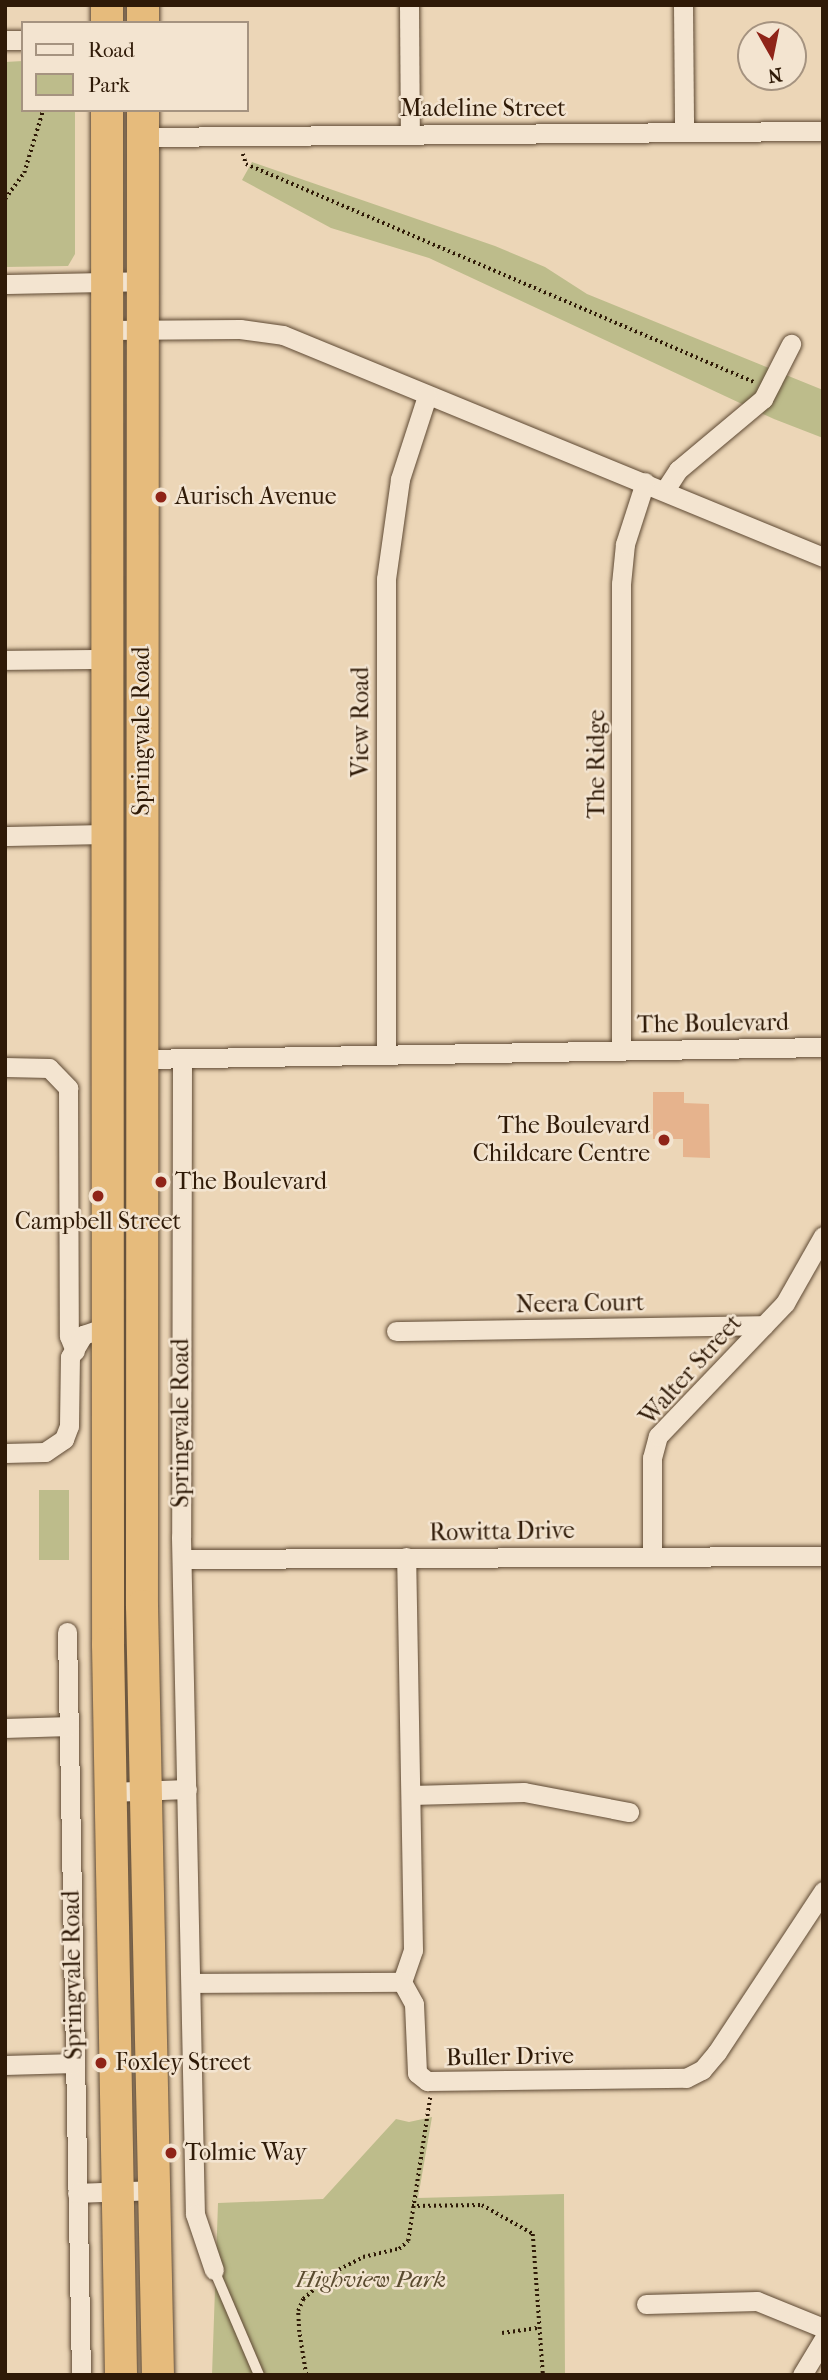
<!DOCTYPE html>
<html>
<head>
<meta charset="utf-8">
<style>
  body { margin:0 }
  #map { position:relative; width:828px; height:2380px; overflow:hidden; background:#ecd6b7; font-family:"IM FELL French Canon",serif }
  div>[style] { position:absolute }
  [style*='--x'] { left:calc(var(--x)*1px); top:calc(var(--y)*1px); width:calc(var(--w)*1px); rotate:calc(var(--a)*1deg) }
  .green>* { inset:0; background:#bdbc8b; transform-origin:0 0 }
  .building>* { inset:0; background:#e6b38d }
  .path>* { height:3.5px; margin-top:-1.75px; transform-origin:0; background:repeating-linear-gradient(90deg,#2f1a07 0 2px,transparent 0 5.5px) }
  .roads { filter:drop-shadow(0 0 2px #5e4933) drop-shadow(0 0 2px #5e4933) }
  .service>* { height:10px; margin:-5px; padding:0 5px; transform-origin:5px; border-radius:5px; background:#f3e4d0 }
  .minor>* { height:19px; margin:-9.5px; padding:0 9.5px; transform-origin:9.5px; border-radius:9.5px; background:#f3e4d0 }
  .trunk>* { height:32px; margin:-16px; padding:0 16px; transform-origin:16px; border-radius:16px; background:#e6bb7c }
  .dots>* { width:19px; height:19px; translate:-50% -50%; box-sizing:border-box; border:4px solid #f3e4d0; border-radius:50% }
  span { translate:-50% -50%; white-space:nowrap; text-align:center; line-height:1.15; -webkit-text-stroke:5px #f3e4d0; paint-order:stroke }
  .street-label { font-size:24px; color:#2f1a07 }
  .poi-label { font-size:24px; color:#2f1a07 }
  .left { translate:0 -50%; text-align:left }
  .right { translate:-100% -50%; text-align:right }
  .park-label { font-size:24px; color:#5a4b2f; font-style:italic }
  .frame { position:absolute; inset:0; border:7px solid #2f1a07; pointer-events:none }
  .legend { position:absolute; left:21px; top:21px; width:228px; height:91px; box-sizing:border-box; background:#f3e4d0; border:2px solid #a59380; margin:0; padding:9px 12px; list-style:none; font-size:21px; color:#2f1a07 }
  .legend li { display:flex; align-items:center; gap:14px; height:35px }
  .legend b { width:35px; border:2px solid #a59380 }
  .north { position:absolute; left:737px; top:21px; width:70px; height:70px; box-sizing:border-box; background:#f3e4d0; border:2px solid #a59380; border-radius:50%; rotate:171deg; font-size:19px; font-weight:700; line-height:28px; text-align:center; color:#2f1a07 }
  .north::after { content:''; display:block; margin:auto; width:24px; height:32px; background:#8f2418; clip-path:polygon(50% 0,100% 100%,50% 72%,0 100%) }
</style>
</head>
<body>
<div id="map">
  <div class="green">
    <i style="clip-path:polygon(23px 61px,23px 110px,75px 110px,75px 254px,68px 266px,5px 267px,5px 62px)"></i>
    <i style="clip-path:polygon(252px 162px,495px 246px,545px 267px,587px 294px,823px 390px,823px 438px,774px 419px,429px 258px,331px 228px,242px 180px)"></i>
    <i style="left:39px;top:1490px;width:30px;height:70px"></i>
    <i style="clip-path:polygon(432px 2117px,418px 2198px,564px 2194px,565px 2375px,212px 2375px,218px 2203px,323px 2199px,396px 2119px,409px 2122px)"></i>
  </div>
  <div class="building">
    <i style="clip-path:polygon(653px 1092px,684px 1092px,684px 1103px,709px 1104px,710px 1158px,683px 1157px,683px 1139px,653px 1139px)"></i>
  </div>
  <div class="path">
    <i style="--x:243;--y:154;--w:10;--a:73"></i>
    <i style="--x:246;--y:164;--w:553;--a:23.23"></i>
    <i style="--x:5;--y:199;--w:32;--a:-54"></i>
    <i style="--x:24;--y:173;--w:66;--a:-73.2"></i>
    <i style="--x:412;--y:2206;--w:70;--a:-0.8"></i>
    <i style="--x:482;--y:2205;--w:59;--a:29.6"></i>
    <i style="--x:533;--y:2234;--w:141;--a:85.9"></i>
    <i style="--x:502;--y:2333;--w:37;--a:-8"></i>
    <i style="--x:306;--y:2375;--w:44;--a:-99.2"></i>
    <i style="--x:299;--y:2332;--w:21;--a:-93"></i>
    <i style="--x:298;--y:2311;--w:13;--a:-67"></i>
    <i style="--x:303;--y:2299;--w:41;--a:-41.1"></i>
    <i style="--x:334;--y:2272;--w:33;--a:-27"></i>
    <i style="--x:363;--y:2257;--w:37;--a:-13"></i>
    <i style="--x:399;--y:2249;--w:12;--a:-42"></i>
    <i style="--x:408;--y:2241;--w:145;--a:-81.3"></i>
  </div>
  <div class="roads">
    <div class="service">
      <i style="--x:214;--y:2270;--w:114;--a:66.8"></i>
    </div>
    <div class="minor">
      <i style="--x:409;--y:5;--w:128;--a:89.6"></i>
      <i style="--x:683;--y:5;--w:127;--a:89.5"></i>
      <i style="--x:5;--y:40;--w:18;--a:0"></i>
      <i style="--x:143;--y:137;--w:680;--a:-0.51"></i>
      <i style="--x:5;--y:284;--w:138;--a:-1.2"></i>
      <i style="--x:108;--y:330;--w:132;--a:-0.4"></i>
      <i style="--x:240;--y:329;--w:43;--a:7.9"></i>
      <i style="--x:283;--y:335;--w:584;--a:22.35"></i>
      <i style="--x:665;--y:490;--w:24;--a:-57"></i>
      <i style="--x:678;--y:470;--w:111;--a:-39.9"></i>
      <i style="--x:763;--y:399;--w:62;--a:-63"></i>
      <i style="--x:5;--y:660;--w:103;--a:-0.6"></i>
      <i style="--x:5;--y:836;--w:103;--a:-1.1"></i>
      <i style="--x:621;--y:1050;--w:466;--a:-90"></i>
      <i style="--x:621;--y:584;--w:40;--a:-84.3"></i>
      <i style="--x:625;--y:544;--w:65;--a:-72.1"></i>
      <i style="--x:386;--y:1053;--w:474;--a:-90"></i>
      <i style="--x:386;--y:579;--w:101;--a:-82"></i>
      <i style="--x:400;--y:479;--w:87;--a:-72"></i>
      <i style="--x:182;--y:1058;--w:479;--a:90.1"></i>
      <i style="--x:181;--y:1537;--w:677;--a:88.82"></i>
      <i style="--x:195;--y:2214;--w:59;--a:71.3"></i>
      <i style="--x:143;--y:1059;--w:680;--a:-1.01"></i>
      <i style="--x:5;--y:1067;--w:44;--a:1.3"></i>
      <i style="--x:49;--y:1068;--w:28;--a:46"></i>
      <i style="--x:68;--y:1088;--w:248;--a:89.8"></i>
      <i style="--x:69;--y:1336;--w:16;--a:68"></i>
      <i style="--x:396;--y:1331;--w:368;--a:-0.9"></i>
      <i style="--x:5;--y:1453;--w:40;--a:-1.4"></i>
      <i style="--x:45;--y:1452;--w:23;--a:-34"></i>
      <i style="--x:64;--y:1439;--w:14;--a:-69"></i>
      <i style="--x:69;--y:1426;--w:69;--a:-89.2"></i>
      <i style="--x:70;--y:1357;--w:26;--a:-59"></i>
      <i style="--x:83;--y:1335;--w:28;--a:-19"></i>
      <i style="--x:652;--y:1554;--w:96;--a:-90"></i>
      <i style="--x:652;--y:1458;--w:23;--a:-75"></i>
      <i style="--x:658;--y:1436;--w:184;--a:-46.3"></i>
      <i style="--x:785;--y:1303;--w:77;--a:-60.4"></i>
      <i style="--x:182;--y:1559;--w:641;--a:-0.27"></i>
      <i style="--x:67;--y:1632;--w:743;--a:88.92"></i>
      <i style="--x:5;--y:1728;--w:64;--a:-1.8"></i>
      <i style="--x:110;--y:1792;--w:77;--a:-2.2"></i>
      <i style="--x:411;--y:1795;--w:113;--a:-1.5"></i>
      <i style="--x:524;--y:1792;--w:107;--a:10.8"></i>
      <i style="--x:402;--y:1982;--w:25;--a:61"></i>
      <i style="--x:414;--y:2004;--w:69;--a:87.5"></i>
      <i style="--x:417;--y:2073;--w:13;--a:39"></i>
      <i style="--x:427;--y:2081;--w:259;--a:-0.7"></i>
      <i style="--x:686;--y:2078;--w:18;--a:-27"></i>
      <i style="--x:702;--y:2070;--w:23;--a:-50"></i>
      <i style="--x:717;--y:2052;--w:193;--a:-56.6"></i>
      <i style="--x:402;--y:1982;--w:34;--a:-71"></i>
      <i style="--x:413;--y:1950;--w:393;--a:-91"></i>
      <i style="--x:191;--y:1983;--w:211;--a:-0.3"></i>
      <i style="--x:5;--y:2065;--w:70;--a:-1.6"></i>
      <i style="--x:77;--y:2193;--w:78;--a:-2.2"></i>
      <i style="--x:646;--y:2304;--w:111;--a:-1.5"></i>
      <i style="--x:757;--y:2301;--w:71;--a:22.2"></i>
      <i style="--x:802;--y:2375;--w:41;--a:-59"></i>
    </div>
    <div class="trunk">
      <i style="--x:107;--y:5;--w:18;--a:90"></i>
      <i style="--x:143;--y:23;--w:18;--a:-90"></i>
      <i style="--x:107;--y:110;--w:1534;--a:89.96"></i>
      <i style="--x:108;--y:1644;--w:731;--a:88.98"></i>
      <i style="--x:143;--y:110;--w:1496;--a:90.04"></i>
      <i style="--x:142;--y:1606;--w:769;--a:88.81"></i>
    </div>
  </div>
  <div class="dots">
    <i style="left:161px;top:497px;background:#8f2418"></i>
    <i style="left:664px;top:1140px;background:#8f2418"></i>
    <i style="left:161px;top:1182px;background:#8f2418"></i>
    <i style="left:98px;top:1196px;background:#8f2418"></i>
    <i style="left:101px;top:2063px;background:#8f2418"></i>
    <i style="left:171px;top:2153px;background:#8f2418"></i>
  </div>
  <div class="street-label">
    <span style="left:483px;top:109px">Madeline Street</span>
    <span style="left:361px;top:722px;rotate:-90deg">View Road</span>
    <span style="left:142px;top:731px;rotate:-90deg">Springvale Road</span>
    <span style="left:597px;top:764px;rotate:-90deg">The Ridge</span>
    <span style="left:713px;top:1024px;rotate:-1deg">The Boulevard</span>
    <span style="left:580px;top:1304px;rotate:-1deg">Neera Court</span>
    <span style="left:691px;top:1370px;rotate:-48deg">Walter Street</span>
    <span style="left:181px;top:1423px;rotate:-90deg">Springvale Road</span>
    <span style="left:502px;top:1532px;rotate:-1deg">Rowitta Drive</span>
    <span style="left:73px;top:1975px;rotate:-91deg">Springvale Road</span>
    <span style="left:510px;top:2057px;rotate:-1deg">Buller Drive</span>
  </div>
  <div class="poi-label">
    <span class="left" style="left:175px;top:497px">Aurisch Avenue</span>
    <span class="right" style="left:650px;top:1140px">The Boulevard<br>Childcare Centre</span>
    <span class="left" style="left:175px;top:1182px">The Boulevard</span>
    <span style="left:98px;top:1222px">Campbell Street</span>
    <span class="left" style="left:115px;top:2063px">Foxley Street</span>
    <span class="left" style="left:185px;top:2153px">Tolmie Way</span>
  </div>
  <div class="park-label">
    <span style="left:371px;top:2280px">Highview Park</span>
  </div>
  <div class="frame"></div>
  <ul class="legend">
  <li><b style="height:9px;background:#f3e4d0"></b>Road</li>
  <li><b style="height:19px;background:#bdbc8b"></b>Park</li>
  </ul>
  <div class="north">N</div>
</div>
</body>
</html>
